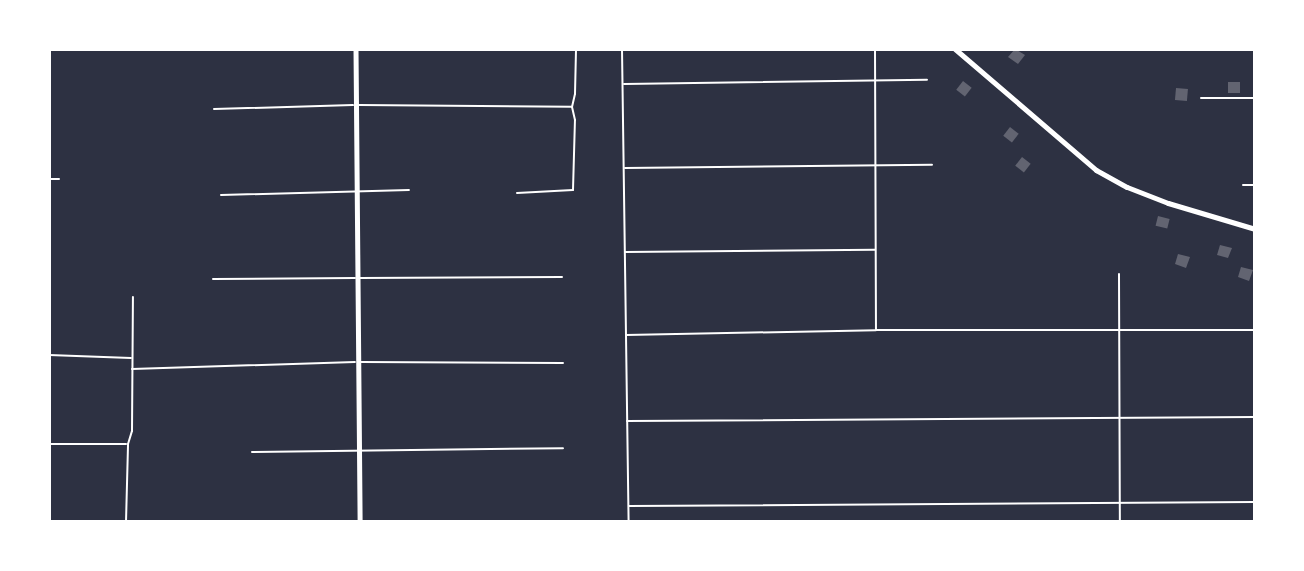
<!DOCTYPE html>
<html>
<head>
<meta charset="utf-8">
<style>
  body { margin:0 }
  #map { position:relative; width:1304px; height:571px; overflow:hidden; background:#2d3142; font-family:"Sofia Sans Condensed",sans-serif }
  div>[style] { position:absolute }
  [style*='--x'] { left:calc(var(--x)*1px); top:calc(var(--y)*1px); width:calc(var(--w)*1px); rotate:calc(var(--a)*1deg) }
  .building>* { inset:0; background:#626471; transform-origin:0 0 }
  .service>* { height:2px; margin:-1px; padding:0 1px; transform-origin:1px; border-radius:1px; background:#fff }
  .minor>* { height:4.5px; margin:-2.25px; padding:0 2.25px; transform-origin:2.25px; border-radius:2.25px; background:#fff }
  .tertiary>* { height:5px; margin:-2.5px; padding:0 2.5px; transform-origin:2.5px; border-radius:2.5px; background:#fff }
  span { translate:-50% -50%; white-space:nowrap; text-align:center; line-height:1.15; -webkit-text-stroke:7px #fff; paint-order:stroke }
  .frame { position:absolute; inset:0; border:51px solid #fff; pointer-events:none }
</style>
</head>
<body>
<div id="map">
  <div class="building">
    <i style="clip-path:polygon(1015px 49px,1025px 55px,1018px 64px,1008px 57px)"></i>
    <i style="left:963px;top:81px;width:11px;height:11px;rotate:38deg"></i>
    <i style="left:1228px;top:82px;width:12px;height:11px"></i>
    <i style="left:1176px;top:88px;width:12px;height:12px;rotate:5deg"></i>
    <i style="left:1010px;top:127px;width:11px;height:11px;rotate:38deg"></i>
    <i style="left:1022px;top:157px;width:11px;height:11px;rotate:38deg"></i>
    <i style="left:1158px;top:216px;width:12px;height:10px;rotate:14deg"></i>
    <i style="clip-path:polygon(1220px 245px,1232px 248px,1228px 258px,1217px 255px)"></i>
    <i style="clip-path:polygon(1178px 254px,1190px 257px,1186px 268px,1175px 264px)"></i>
    <i style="clip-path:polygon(1241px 267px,1253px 270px,1249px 281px,1238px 277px)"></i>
  </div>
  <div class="service">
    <i style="--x:622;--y:49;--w:473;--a:89.2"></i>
    <i style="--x:875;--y:49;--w:280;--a:89.8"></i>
    <i style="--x:624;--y:84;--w:303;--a:-0.8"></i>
    <i style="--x:1201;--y:98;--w:54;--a:0"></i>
    <i style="--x:359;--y:105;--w:213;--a:0.5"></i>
    <i style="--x:214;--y:109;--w:139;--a:-1.6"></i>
    <i style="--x:625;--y:168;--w:307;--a:-0.6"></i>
    <i style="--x:49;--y:179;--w:10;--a:0"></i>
    <i style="--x:1243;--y:185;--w:12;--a:0"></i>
    <i style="--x:517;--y:193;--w:56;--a:-3.1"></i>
    <i style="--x:573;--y:190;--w:70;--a:-88.4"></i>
    <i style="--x:575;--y:120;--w:13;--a:-103"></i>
    <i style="--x:572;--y:107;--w:13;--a:-77"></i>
    <i style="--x:575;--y:94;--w:45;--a:-88.7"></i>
    <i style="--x:221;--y:195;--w:188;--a:-1.5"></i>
    <i style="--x:625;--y:252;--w:250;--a:-0.5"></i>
    <i style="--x:1119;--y:274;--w:248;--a:89.8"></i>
    <i style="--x:360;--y:278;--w:202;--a:-0.3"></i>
    <i style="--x:213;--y:279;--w:142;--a:-0.4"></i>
    <i style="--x:626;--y:335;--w:250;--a:-1.1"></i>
    <i style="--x:876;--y:330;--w:379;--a:0"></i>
    <i style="--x:49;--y:355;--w:82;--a:2.1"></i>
    <i style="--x:361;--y:362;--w:202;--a:0.3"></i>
    <i style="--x:132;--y:369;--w:223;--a:-1.8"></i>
    <i style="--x:627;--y:421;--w:628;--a:-0.36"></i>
    <i style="--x:49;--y:444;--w:77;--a:0"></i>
    <i style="--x:252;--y:452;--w:311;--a:-0.7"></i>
    <i style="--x:629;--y:506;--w:626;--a:-0.37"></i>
    <i style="--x:126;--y:522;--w:78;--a:-88.5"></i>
    <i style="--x:128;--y:444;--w:14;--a:-73"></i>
    <i style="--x:132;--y:431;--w:134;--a:-89.6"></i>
  </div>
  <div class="minor">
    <i style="--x:356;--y:49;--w:473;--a:89.5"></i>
  </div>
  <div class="tertiary">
    <i style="--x:955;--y:49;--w:186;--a:40.6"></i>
    <i style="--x:1096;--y:170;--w:35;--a:29"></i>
    <i style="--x:1127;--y:187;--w:44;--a:21.3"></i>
    <i style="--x:1168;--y:203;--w:91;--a:16.6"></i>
  </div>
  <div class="frame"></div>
</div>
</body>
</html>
